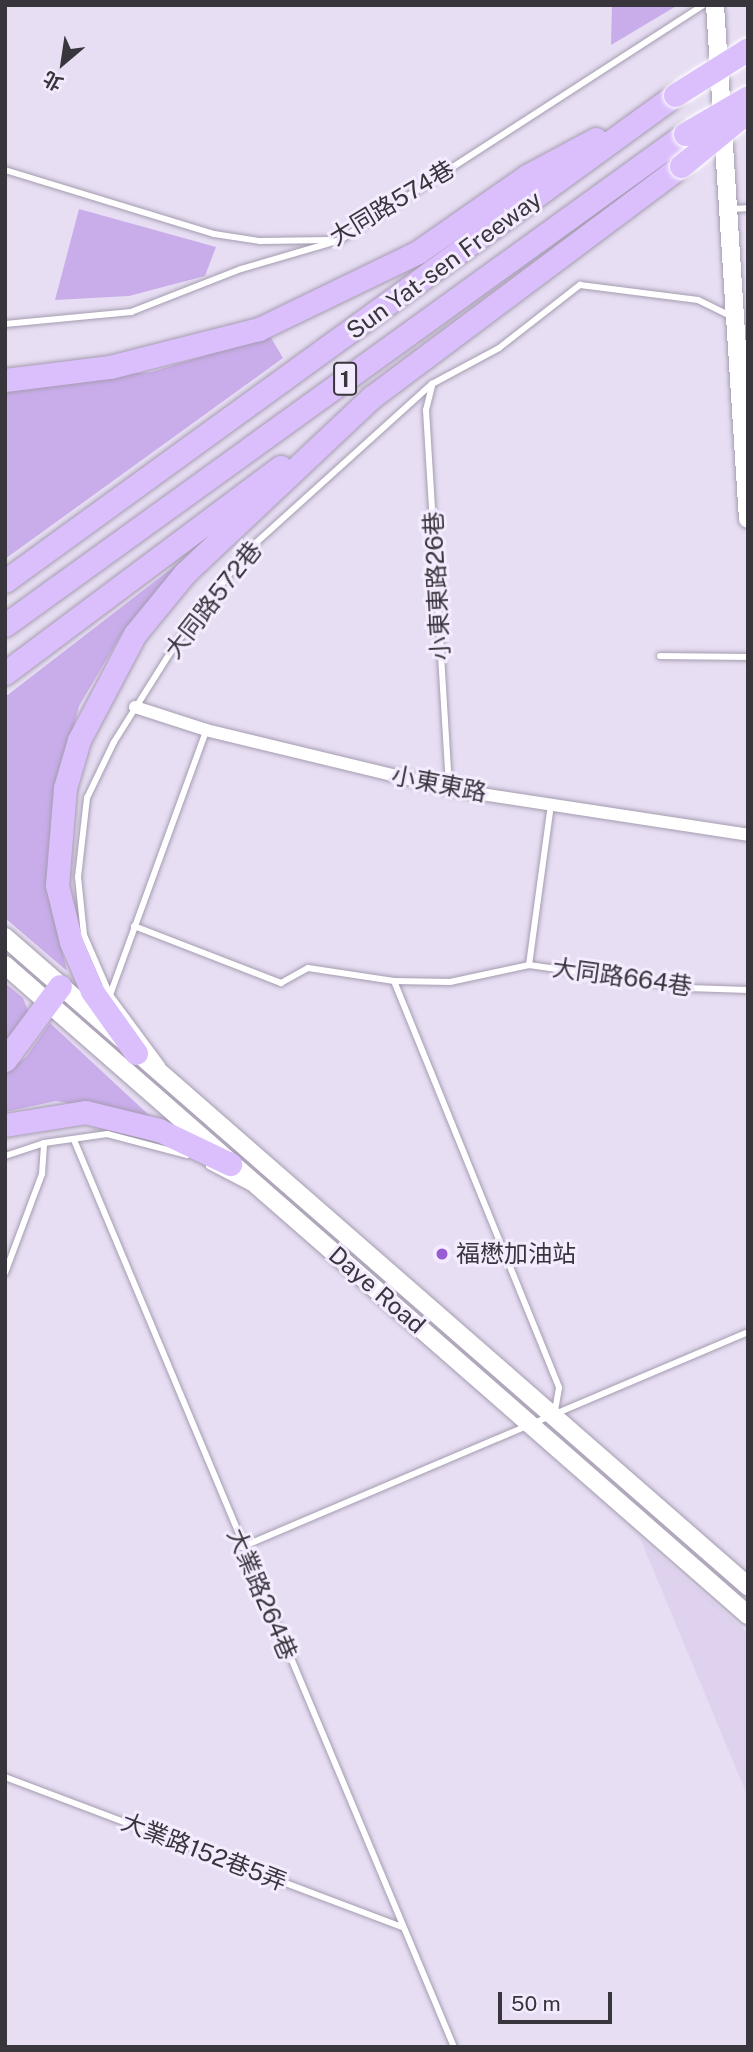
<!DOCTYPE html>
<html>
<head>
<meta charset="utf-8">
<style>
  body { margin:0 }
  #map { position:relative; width:753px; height:2052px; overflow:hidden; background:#e7def3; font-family:"Public Sans","Noto Sans TC",sans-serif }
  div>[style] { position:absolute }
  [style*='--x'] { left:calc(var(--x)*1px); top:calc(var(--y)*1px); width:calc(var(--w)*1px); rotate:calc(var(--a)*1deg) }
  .built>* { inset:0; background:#ded2ee }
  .green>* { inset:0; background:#c9adeb }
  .roads { filter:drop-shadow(0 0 2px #a59cb0) drop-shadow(0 0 2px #a59cb0) }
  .lane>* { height:6px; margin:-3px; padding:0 3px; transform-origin:3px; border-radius:3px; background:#fff }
  .street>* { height:12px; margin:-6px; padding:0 6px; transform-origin:6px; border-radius:6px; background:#fff }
  .secondary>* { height:18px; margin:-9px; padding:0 9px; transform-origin:9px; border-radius:9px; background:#fff }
  .highway>* { height:23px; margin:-11.5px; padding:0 11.5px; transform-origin:11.5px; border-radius:11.5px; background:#dbbffd }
  .bridges { filter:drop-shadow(0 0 2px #fff) drop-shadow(0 0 2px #fff) }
  .highway-bridge>* { height:23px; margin:-11.5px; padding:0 11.5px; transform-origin:11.5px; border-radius:11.5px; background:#dbbffd }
  .dots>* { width:19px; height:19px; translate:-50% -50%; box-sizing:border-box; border:4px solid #f4ecfe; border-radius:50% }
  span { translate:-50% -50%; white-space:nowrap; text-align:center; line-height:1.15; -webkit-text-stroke:6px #f4ecfe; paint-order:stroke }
  .shield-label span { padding:2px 5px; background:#f4ecfe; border:2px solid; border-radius:5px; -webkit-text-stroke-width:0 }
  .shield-label { font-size:23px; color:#39353d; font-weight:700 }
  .street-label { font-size:24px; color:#39353d }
  .poi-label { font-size:24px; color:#39353d }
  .left { translate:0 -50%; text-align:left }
  .frame { position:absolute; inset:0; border:7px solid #39353d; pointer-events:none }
  .north { position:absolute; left:28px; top:28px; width:70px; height:70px; -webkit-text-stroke:5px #f4ecfe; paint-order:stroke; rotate:209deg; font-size:19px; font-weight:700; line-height:28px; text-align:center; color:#39353d }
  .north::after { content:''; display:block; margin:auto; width:24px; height:32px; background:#39353d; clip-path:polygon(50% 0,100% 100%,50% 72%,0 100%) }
  .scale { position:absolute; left:498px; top:1992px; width:114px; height:32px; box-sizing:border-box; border:4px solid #39353d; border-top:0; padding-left:9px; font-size:21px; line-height:24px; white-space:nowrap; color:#39353d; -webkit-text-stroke:5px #f4ecfe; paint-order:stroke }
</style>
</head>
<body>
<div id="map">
  <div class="built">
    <i style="clip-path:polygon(640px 1538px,748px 1633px,748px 1797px)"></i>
  </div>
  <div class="green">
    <i style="clip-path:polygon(612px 5px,678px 5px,611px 45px)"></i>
    <i style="clip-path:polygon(79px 209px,216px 247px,205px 276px,129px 296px,55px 300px)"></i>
    <i style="clip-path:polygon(270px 336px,283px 358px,5px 559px,5px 385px,151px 372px)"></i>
    <i style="clip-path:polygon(185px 558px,121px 635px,79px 706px,56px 798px,47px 886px,67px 971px,5px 918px,5px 697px)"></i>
    <i style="clip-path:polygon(5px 983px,23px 998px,29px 1013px,5px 1042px)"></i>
    <i style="clip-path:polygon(50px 1023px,150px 1116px,56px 1101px,5px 1112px,5px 1074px,26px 1057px)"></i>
  </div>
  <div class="roads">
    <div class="lane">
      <i style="--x:5;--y:170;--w:219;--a:17"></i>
      <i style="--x:214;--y:234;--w:47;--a:8.7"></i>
      <i style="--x:260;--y:241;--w:71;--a:-0.8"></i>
      <i style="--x:730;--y:209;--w:18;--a:-3"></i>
      <i style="--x:5;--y:324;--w:127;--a:-5.4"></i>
      <i style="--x:131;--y:312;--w:118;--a:-21.4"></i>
      <i style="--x:241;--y:269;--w:103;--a:-16.3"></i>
      <i style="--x:340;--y:240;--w:432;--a:-32.9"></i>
      <i style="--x:432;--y:386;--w:25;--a:104"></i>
      <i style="--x:426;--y:410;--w:380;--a:86.5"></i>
      <i style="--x:660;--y:656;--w:88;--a:0.7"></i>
      <i style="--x:134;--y:926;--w:158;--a:21.2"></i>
      <i style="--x:281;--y:983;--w:31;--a:-29"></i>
      <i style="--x:308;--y:968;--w:87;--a:8.6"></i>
      <i style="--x:394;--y:981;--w:56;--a:1"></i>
      <i style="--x:450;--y:982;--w:81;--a:-12.1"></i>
      <i style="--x:529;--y:965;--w:161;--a:8.2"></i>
      <i style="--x:688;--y:988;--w:60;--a:1.9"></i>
      <i style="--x:529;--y:965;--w:162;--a:-82.2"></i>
      <i style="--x:394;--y:981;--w:439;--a:67.9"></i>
      <i style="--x:559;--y:1388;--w:27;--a:100"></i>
      <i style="--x:110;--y:995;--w:281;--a:-70"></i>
      <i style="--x:162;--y:1065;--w:87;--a:-126.6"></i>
      <i style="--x:110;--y:995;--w:65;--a:-113.4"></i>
      <i style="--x:84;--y:935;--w:58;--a:-95.9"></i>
      <i style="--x:78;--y:877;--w:80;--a:-83.5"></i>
      <i style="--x:87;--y:798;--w:62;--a:-64.3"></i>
      <i style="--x:114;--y:742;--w:115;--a:-57.8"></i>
      <i style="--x:175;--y:645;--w:120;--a:-52.5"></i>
      <i style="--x:248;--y:550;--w:248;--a:-42.1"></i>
      <i style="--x:432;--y:384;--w:76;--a:-28.2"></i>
      <i style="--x:499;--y:348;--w:103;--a:-37.9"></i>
      <i style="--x:580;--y:285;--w:119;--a:7.2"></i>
      <i style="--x:698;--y:300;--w:37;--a:26"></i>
      <i style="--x:74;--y:1140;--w:983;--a:67.27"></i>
      <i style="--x:5;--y:1156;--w:41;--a:-18.4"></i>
      <i style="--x:44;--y:1143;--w:64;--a:-8.1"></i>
      <i style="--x:107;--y:1134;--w:83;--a:14.7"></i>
      <i style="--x:209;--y:1166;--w:45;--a:27.7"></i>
      <i style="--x:5;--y:1273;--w:106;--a:-69.5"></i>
      <i style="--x:42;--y:1174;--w:31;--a:-86"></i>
      <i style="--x:242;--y:1547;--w:550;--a:-23.02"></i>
      <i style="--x:5;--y:1777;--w:425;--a:20.7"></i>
    </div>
    <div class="street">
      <i style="--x:135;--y:707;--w:75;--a:17.9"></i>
      <i style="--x:206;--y:730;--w:250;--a:13.6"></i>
      <i style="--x:449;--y:789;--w:303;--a:8.7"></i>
    </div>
    <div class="secondary">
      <i style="--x:715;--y:5;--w:515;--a:86.33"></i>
      <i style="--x:5;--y:937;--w:987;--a:41.14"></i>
      <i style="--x:5;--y:965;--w:987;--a:41.18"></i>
    </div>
    <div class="highway">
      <i style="--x:5;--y:380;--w:106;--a:-7.1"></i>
      <i style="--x:110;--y:367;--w:154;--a:-14.3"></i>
      <i style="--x:259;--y:329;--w:177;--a:-25.8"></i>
      <i style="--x:418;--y:252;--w:133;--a:-34.9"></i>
      <i style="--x:527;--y:176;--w:78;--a:-28.2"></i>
      <i style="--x:5;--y:581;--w:828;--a:-35.96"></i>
      <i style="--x:5;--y:625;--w:839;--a:-35.83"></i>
      <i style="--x:5;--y:673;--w:344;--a:-36.8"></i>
      <i style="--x:136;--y:1053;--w:76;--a:-125.4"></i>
      <i style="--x:92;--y:991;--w:53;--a:-113.2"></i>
      <i style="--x:71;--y:942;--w:59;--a:-103.8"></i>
      <i style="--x:57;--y:885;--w:97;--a:-85.3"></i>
      <i style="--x:65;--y:788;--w:50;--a:-73.7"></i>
      <i style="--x:79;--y:740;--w:120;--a:-62.2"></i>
      <i style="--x:135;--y:634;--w:79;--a:-50.7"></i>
      <i style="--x:185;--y:573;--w:257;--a:-43.3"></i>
      <i style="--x:372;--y:397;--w:386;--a:-36.8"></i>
      <i style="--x:5;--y:1060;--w:92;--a:-53.4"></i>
      <i style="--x:5;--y:1125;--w:81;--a:-9.2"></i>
      <i style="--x:85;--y:1112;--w:76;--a:13.7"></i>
      <i style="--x:159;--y:1130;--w:79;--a:25.6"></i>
    </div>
  </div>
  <div class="bridges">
    <div class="highway-bridge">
      <i style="--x:675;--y:95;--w:86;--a:-32.2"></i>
      <i style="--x:685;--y:134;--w:73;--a:-30.4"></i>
      <i style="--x:681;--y:166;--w:87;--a:-39.4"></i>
    </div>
  </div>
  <div class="dots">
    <i style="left:442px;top:1254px;background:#985cd3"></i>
  </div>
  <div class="shield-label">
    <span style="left:345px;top:379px">1</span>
  </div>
  <div class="street-label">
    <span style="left:392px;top:203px;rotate:-31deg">大同路574巷</span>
    <span style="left:444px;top:265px;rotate:-36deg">Sun Yat-sen Freeway</span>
    <span style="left:437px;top:586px;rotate:-93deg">小東東路26巷</span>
    <span style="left:213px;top:600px;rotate:-52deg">大同路572巷</span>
    <span style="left:439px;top:784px;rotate:11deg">小東東路</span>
    <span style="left:622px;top:977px;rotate:8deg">大同路664巷</span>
    <span style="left:377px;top:1290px;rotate:41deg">Daye Road</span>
    <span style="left:262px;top:1594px;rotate:67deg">大業路264巷</span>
    <span style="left:204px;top:1852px;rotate:21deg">大業路152巷5弄</span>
  </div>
  <div class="poi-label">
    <span class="left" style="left:456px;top:1254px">福懋加油站</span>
  </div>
  <div class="frame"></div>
  <div class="north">北</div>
  <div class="scale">50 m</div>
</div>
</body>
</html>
